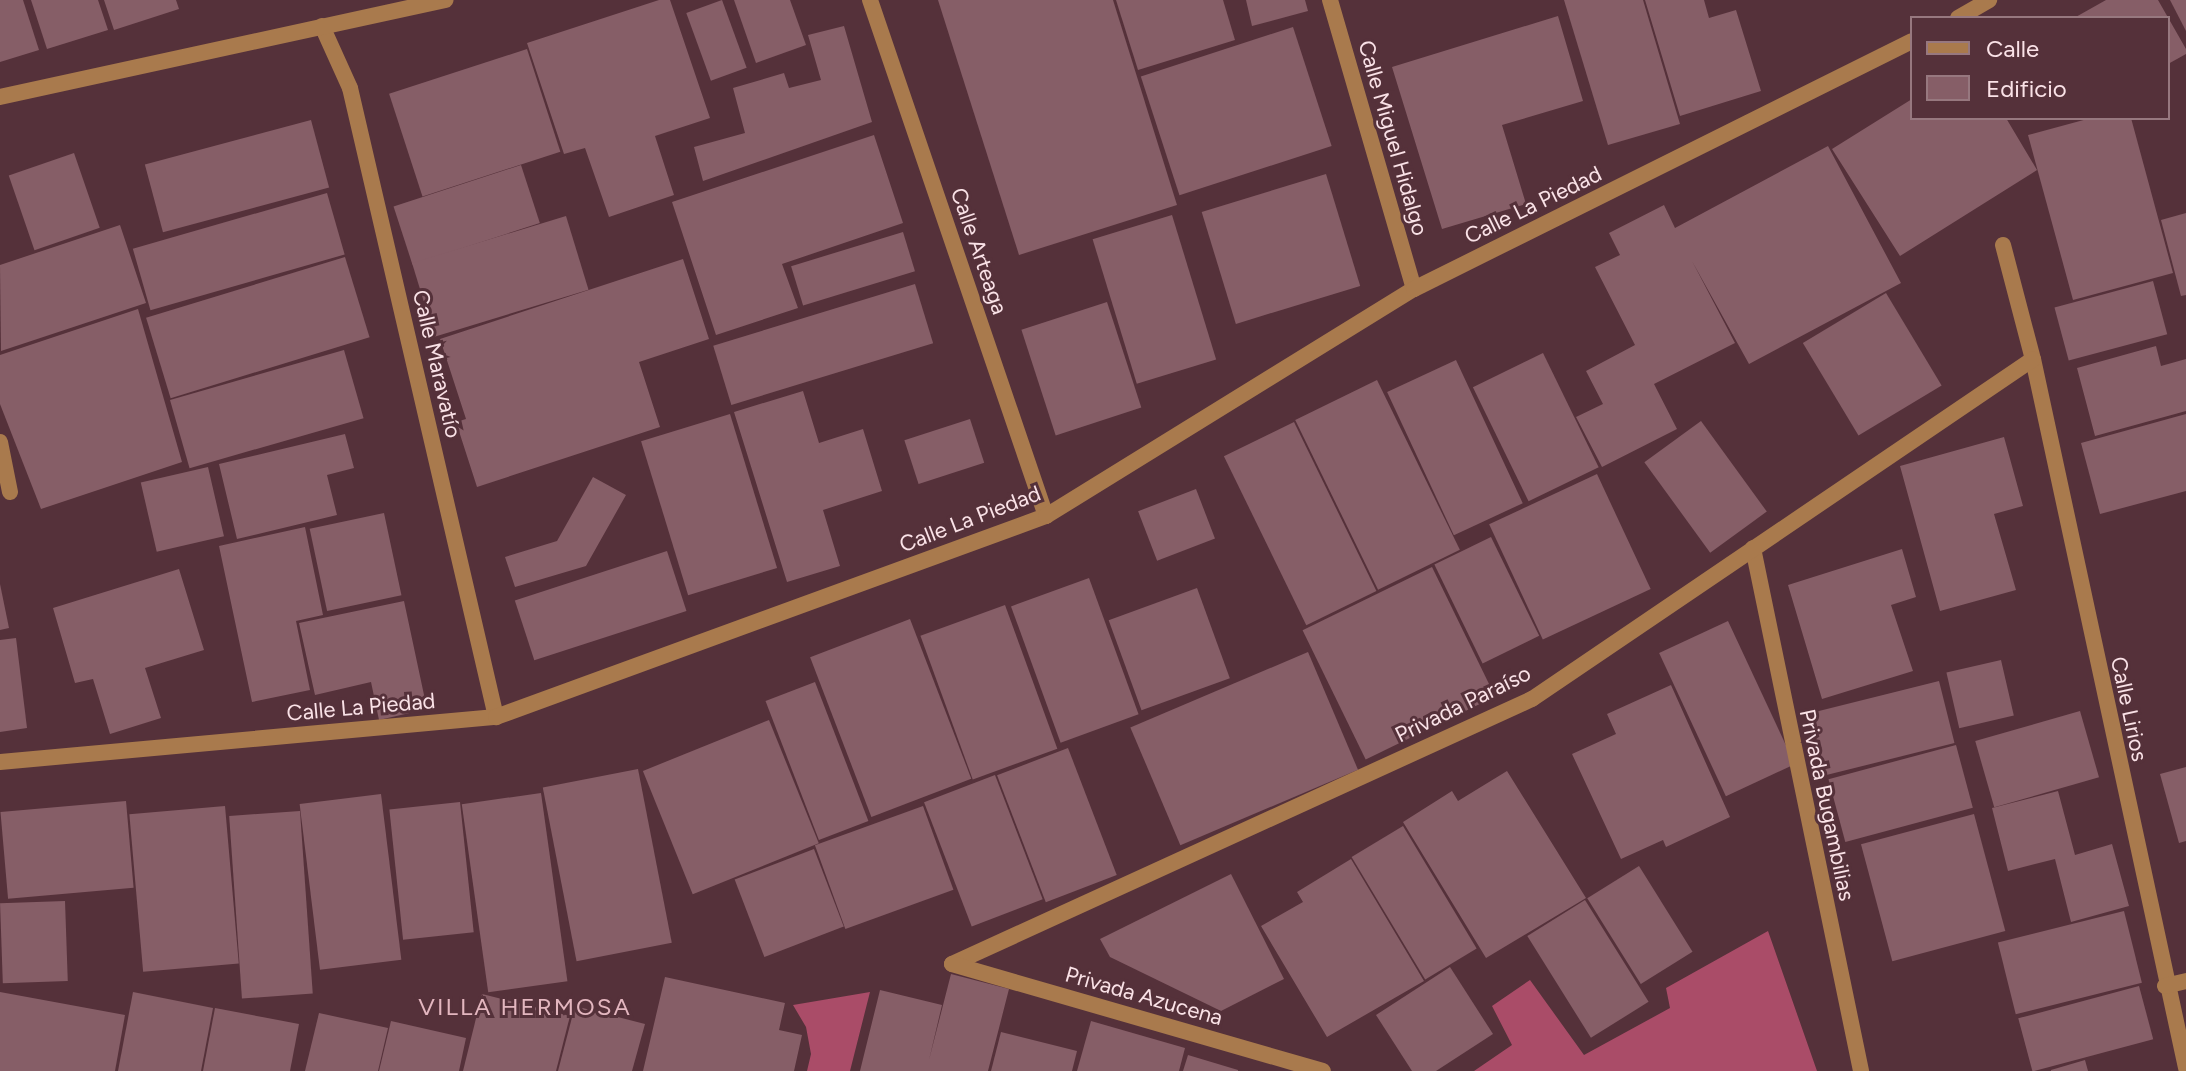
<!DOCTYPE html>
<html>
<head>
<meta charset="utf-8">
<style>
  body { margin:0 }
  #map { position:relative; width:2186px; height:1071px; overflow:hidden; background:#55313a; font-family:Figtree,sans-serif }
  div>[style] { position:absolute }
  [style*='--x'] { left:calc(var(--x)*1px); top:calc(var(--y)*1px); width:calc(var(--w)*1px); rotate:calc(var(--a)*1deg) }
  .forest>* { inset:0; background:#aa4c68 }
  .building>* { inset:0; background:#865e67; transform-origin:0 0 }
  .minor>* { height:16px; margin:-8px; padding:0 8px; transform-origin:8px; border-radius:8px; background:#a97a4d }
  .tertiary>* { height:16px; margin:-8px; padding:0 8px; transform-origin:8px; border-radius:8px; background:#a97a4d }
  span { translate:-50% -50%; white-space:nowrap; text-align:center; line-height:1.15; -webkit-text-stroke:6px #55313a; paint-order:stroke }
  .street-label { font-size:22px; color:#fae2e7 }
  .neighbourhood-label { font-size:24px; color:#e3b6bf; letter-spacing:2px }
  .legend { position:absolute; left:1910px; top:16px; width:260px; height:104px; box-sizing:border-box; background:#55313a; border:2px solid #97787f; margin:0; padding:10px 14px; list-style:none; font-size:24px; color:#fae2e7 }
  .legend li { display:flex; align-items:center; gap:16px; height:40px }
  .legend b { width:40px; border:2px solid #97787f }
</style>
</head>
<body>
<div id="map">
  <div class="forest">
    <i style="clip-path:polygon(1768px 931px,1817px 1071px,1474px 1071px,1512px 1045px,1492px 1006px,1530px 980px,1584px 1055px,1670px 1008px,1666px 988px)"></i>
    <i style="clip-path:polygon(870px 992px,850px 1071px,807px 1071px,811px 1054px,806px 1027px,793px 1005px)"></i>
  </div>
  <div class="building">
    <i style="clip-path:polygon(0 0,23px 0,39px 50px,0 62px)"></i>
    <i style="clip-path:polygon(31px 0,98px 0,108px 30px,47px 49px)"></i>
    <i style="clip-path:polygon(104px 0,176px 0,179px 9px,114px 30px)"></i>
    <i style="clip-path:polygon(659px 0,670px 0,710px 118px,655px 136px,674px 195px,609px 217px,585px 148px,564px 154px,527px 43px)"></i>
    <i style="left:722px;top:0;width:72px;height:38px;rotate:70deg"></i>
    <i style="clip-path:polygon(734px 0,790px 0,806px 45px,756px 63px)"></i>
    <i style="clip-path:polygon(938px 0,1113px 0,1177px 205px,1019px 255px)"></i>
    <i style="clip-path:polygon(1116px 0,1223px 0,1235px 40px,1138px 70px)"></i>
    <i style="clip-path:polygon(1246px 0,1305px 0,1308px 11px,1252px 26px)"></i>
    <i style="clip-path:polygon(1564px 0,1643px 0,1680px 124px,1608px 145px)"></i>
    <i style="clip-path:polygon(1645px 0,1704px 0,1709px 18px,1736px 10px,1761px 91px,1680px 116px)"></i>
    <i style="clip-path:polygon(2106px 0,2158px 0,2186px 49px,2186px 54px,2168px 64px,2168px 18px,2074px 18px)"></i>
    <i style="clip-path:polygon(2170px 0,2186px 0,2186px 31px)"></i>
    <i style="clip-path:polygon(1558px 16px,1583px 101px,1502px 125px,1526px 204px,1442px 229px,1392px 67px)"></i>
    <i style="clip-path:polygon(844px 26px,872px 122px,703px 181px,694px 147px,745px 133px,733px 88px,784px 73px,789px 88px,821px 80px,808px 35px)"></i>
    <i style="left:1293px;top:27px;width:125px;height:160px;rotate:72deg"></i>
    <i style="left:527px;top:49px;width:108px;height:145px;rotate:72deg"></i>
    <i style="clip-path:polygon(1912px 99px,1912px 118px,2006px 118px,2037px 170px,1900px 256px,1832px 149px)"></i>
    <i style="clip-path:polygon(2091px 118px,2131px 118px,2173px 273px,2073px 300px,2028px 135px)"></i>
    <i style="left:311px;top:120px;width:70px;height:172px;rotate:75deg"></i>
    <i style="clip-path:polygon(874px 135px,903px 223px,782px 264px,798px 308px,716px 335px,672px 202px)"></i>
    <i style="clip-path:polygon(1828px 146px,1901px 283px,1749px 364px,1692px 261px,1735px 343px,1654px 384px,1677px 429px,1602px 467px,1576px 417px,1603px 404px,1586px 371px,1635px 345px,1595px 267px,1620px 255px,1609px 233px,1664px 205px,1675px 228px)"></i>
    <i style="left:74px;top:153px;width:79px;height:69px;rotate:71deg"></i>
    <i style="left:521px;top:165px;width:61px;height:134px;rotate:72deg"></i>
    <i style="left:1326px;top:174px;width:117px;height:130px;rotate:73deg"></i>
    <i style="left:327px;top:193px;width:64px;height:202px;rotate:74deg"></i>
    <i style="clip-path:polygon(2186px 213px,2186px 295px,2181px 296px,2161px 220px)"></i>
    <i style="left:1172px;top:215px;width:151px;height:83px;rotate:73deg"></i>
    <i style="left:566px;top:216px;width:77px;height:161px;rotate:73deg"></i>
    <i style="clip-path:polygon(120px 225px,146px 303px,1px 351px,0 265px)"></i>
    <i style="left:903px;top:232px;width:41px;height:117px;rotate:73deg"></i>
    <i style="left:345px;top:257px;width:84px;height:208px;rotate:73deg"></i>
    <i style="clip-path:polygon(683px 259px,709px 339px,639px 362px,660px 427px,477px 487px,456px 422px,466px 419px,440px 339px)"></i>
    <i style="left:2153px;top:281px;width:55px;height:102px;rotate:75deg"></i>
    <i style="left:915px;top:284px;width:62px;height:211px;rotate:73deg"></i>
    <i style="left:1886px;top:293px;width:108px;height:97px;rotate:59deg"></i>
    <i style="left:1107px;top:302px;width:111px;height:90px;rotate:72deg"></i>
    <i style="clip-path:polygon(138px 309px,182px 462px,41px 509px,0 404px,0 355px)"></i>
    <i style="clip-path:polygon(2156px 346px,2161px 366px,2186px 359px,2186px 411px,2095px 436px,2077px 368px)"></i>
    <i style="left:344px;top:350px;width:71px;height:181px;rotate:74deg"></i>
    <i style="left:1543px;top:353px;width:127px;height:78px;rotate:64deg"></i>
    <i style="left:1456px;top:360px;width:158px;height:76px;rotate:65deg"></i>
    <i style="left:1377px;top:380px;width:189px;height:91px;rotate:64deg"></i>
    <i style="clip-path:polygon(803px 391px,819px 443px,863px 429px,882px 491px,823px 510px,840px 566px,787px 582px,734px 412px)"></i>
    <i style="left:730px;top:414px;width:161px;height:93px;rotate:73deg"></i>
    <i style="clip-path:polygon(2186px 414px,2186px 491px,2100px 514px,2081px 443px)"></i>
    <i style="left:970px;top:419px;width:46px;height:69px;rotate:72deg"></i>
    <i style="left:1701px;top:421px;width:112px;height:70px;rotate:54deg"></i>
    <i style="left:1294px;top:422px;width:188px;height:78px;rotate:64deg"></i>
    <i style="clip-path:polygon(345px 434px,354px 468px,327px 475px,337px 515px,237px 539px,219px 464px)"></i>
    <i style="clip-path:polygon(2004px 437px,2023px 506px,1994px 514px,2016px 590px,1940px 611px,1900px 466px)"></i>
    <i style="left:208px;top:467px;width:71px;height:69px;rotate:77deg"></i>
    <i style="left:1597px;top:474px;width:127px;height:119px;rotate:65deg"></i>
    <i style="clip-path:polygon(593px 477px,626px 495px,586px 566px,515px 587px,505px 557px,557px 541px)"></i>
    <i style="left:1196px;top:489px;width:53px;height:62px;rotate:69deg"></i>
    <i style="left:384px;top:513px;width:84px;height:76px;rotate:78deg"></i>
    <i style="clip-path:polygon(305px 527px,323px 615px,296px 621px,310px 690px,252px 702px,219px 546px)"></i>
    <i style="left:1491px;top:537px;width:110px;height:63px;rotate:64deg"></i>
    <i style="clip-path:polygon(1902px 549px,1916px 597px,1891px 605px,1913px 671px,1822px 699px,1788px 585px)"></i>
    <i style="left:667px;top:551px;width:63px;height:160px;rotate:72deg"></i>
    <i style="left:1432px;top:567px;width:144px;height:144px;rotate:64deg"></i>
    <i style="clip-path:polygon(179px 569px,204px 650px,145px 668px,161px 718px,110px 734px,93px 679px,75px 683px,53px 608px)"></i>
    <i style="left:1089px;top:578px;width:145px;height:83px;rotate:70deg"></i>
    <i style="clip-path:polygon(0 584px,9px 628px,0 630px)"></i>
    <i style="left:1197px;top:588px;width:96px;height:94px;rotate:70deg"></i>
    <i style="clip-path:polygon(404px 601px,427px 709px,379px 720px,371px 682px,315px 695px,299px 623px)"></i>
    <i style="left:1005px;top:605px;width:153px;height:90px;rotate:70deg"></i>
    <i style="left:910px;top:619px;width:171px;height:107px;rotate:69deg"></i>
    <i style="left:1728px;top:621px;width:158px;height:76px;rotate:65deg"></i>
    <i style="clip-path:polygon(16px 638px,27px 728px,0 732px,0 640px)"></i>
    <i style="left:1308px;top:652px;width:128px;height:193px;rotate:67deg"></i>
    <i style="left:2001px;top:660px;width:57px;height:56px;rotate:77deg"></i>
    <i style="left:1939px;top:681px;width:64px;height:133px;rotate:76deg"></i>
    <i style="left:815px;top:682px;width:149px;height:53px;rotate:69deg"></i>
    <i style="clip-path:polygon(1671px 685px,1730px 817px,1666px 847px,1663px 840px,1621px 859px,1572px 754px,1616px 734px,1607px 714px)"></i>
    <i style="left:2080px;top:711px;width:69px;height:109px;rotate:74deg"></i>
    <i style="left:769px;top:720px;width:133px;height:136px;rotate:68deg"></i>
    <i style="left:1956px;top:745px;width:65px;height:132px;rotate:75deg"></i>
    <i style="left:1068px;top:748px;width:136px;height:76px;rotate:69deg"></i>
    <i style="clip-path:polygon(2186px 767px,2186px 841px,2179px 843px,2160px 774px)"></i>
    <i style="left:638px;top:769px;width:177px;height:97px;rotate:79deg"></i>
    <i style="clip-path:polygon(1507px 771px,1586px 898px,1486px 958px,1403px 822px,1452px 791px,1458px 801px)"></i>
    <i style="left:995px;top:775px;width:133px;height:76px;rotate:69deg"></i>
    <i style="clip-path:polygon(2058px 791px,2075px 855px,2112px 844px,2129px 906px,2071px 922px,2055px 859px,2008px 871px,1992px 808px)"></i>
    <i style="left:541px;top:793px;width:190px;height:80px;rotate:82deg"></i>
    <i style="left:381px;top:794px;width:167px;height:82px;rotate:83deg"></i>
    <i style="left:126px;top:801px;width:87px;height:126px;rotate:85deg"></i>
    <i style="left:460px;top:802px;width:131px;height:71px;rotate:84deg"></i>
    <i style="left:225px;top:806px;width:158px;height:96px;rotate:85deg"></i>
    <i style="left:923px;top:806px;width:89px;height:115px;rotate:70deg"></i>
    <i style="left:300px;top:811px;width:183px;height:71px;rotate:86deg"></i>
    <i style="left:1974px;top:814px;width:121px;height:117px;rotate:75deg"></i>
    <i style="left:1403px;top:826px;width:143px;height:60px;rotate:59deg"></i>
    <i style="left:814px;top:849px;width:83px;height:85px;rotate:69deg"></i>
    <i style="clip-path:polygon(1351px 859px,1424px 981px,1327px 1037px,1261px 926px,1303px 902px,1297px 892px)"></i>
    <i style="left:1639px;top:866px;width:101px;height:61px;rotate:58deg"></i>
    <i style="clip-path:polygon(1231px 874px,1284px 979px,1221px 1011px,1110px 957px,1100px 939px)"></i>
    <i style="left:1585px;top:900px;width:120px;height:68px;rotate:58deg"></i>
    <i style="left:65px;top:901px;width:80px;height:65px;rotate:88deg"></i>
    <i style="left:2124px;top:911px;width:74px;height:130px;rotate:76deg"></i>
    <i style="clip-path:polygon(1450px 967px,1493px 1034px,1436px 1071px,1412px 1071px,1376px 1015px)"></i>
    <i style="clip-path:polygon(951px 974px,1009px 989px,988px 1071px,860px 1071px,880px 990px,942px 1005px,929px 1060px)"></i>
    <i style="clip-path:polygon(665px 977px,785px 1003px,779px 1030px,802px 1035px,794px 1071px,643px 1071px)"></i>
    <i style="left:2139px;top:986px;width:55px;height:125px;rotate:75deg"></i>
    <i style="clip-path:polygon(0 992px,125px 1015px,115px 1071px,0 1071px)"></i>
    <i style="clip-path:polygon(133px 992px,213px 1008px,201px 1071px,118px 1071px)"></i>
    <i style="clip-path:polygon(482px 994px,570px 1016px,556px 1071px,463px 1071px)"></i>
    <i style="clip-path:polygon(575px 1006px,645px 1024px,632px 1071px,558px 1071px)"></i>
    <i style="clip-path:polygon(215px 1008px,299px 1024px,290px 1071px,203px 1071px)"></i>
    <i style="clip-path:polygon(319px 1013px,388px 1028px,378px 1071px,305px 1071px)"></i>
    <i style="clip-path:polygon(391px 1021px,466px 1038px,459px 1071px,379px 1071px)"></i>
    <i style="clip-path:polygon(1091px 1021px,1185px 1048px,1179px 1071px,1077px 1071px)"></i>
    <i style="clip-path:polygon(1001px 1032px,1077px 1051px,1072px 1071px,991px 1071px)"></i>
    <i style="clip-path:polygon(1188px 1055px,1238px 1070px,1238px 1071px,1183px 1071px)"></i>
    <i style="clip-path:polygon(2085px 1060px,2088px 1071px,2051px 1071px,2051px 1070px)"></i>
  </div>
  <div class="minor">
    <i style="--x:870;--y:0;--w:545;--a:71.17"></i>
    <i style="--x:1330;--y:0;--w:301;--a:73.8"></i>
    <i style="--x:1958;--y:18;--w:36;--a:-30"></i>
    <i style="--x:322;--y:26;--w:68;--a:65.7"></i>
    <i style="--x:350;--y:88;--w:646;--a:76.93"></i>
    <i style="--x:2003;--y:245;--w:118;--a:75.3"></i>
    <i style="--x:2033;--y:359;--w:725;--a:77.82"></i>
    <i style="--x:0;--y:442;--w:51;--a:78.7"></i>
    <i style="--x:1753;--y:548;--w:534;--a:78.33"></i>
    <i style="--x:0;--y:762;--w:498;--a:-5.2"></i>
    <i style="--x:496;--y:717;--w:586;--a:-20.08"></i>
    <i style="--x:1046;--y:516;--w:432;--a:-31.7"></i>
    <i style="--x:1414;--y:289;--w:556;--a:-26.47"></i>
    <i style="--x:952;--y:964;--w:638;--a:-24.56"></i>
    <i style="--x:1532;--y:699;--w:605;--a:-34.16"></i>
    <i style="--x:952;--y:964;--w:386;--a:16.1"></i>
    <i style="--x:2165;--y:986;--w:22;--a:-13"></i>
  </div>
  <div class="tertiary">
    <i style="--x:0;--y:97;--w:456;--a:-12.3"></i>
  </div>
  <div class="street-label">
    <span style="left:1393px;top:138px;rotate:74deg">Calle Miguel Hidalgo</span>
    <span style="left:1533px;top:205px;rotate:-26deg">Calle La Piedad</span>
    <span style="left:979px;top:251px;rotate:71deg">Calle Arteaga</span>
    <span style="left:437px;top:364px;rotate:77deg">Calle Maravatío</span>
    <span style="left:970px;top:519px;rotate:-21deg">Calle La Piedad</span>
    <span style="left:1463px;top:704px;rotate:-26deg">Privada Paraíso</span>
    <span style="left:361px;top:707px;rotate:-5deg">Calle La Piedad</span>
    <span style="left:2129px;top:709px;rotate:78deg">Calle Lirios</span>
    <span style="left:1827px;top:805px;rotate:78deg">Privada Bugambilias</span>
    <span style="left:1144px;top:996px;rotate:16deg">Privada Azucena</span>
  </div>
  <div class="neighbourhood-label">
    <span style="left:525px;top:1007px">VILLA HERMOSA</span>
  </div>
  <ul class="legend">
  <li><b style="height:10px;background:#a97a4d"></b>Calle</li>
  <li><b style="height:22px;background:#865e67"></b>Edificio</li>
  </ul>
</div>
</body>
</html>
